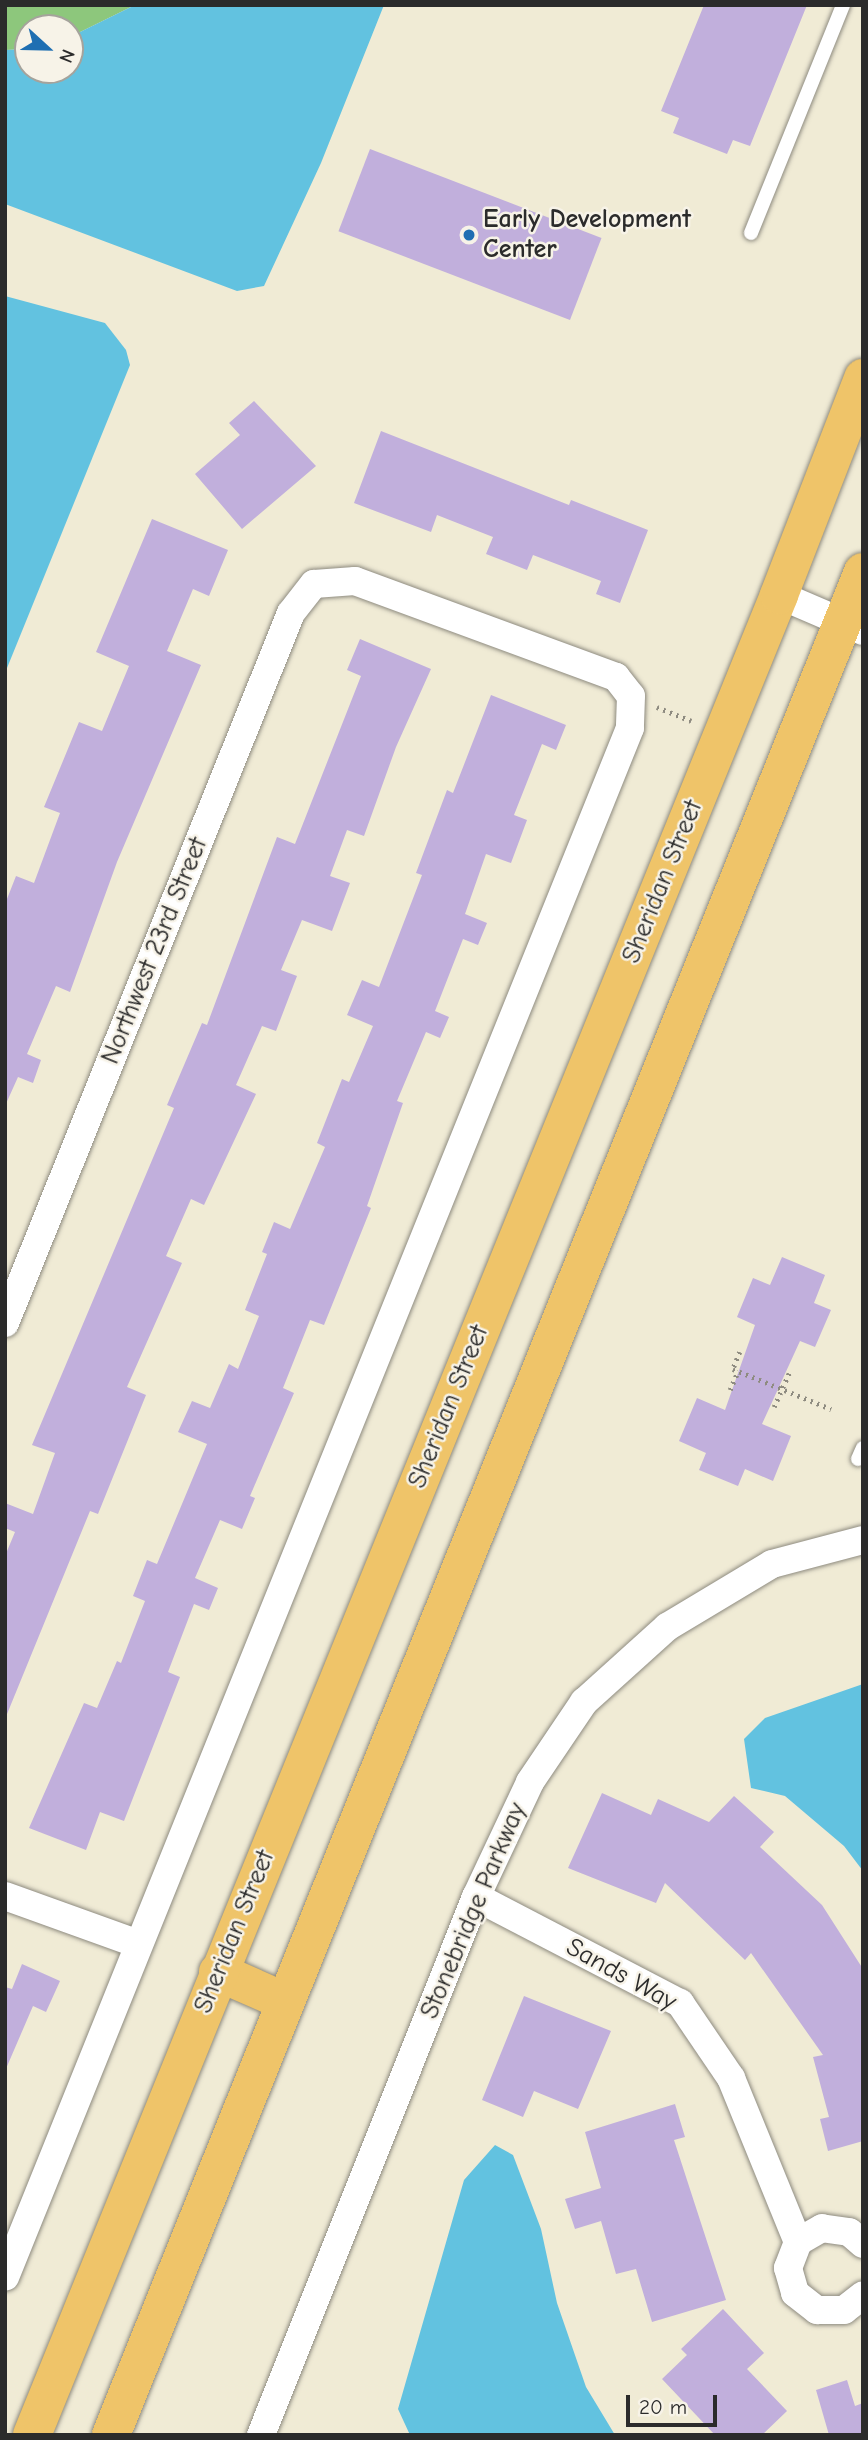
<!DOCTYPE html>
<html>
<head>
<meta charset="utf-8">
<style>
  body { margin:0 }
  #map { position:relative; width:868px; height:2440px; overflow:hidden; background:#f0ebd5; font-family:"Comic Neue",sans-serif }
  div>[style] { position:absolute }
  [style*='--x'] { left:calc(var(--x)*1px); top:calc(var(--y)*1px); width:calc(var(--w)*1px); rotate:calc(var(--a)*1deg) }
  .green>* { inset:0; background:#8dc77c }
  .water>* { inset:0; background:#62c2e0 }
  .building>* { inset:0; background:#c1afdc; transform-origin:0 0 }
  .path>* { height:4.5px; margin-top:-2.25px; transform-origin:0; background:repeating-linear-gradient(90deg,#8e8b80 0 2px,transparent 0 7px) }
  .roads { filter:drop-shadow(0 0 2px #8e8b80) drop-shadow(0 0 2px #8e8b80) }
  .lane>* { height:14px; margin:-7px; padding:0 7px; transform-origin:7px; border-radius:7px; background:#fff }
  .street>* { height:28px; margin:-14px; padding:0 14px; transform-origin:14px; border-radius:14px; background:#fff }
  .primary>* { height:38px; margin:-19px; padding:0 19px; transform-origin:19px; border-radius:19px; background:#efc469 }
  .dots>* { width:19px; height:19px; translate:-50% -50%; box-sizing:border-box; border:4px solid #f7f3e8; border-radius:50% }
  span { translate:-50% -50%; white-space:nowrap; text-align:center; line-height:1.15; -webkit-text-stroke:5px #f7f3e8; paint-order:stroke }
  .poi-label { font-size:26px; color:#2b2b2b; font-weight:700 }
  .left { translate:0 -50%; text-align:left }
  .street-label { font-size:26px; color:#2b2b2b }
  .frame { position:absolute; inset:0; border:7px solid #2b2b2b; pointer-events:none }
  .north { position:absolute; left:14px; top:14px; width:70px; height:70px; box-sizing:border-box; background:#f7f3e8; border:2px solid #a5a39c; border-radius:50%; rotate:112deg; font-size:19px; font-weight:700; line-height:28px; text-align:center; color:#2b2b2b }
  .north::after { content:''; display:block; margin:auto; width:24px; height:32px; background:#1f6fb2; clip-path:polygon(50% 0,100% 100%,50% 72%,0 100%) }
  .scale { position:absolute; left:626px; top:2395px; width:91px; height:32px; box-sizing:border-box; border:4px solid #2b2b2b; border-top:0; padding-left:9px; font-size:21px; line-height:24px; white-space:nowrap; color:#2b2b2b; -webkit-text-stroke:5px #f7f3e8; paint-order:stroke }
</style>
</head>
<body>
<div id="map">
  <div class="green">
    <i style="clip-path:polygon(5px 5px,135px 5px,70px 37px,70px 28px,28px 28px,28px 49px,5px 50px)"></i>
  </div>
  <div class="water">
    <i style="clip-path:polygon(135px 5px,384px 5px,321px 163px,264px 286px,237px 291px,5px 204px,5px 50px,28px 49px,28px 70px,70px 70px,70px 37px)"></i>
    <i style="clip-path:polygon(5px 296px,105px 323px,126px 350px,130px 365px,5px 673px)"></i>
    <i style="clip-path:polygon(863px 1684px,863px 1871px,844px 1846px,785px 1796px,751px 1788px,744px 1739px,765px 1718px)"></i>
    <i style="clip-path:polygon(495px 2145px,513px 2155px,541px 2229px,557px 2303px,586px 2387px,615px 2435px,410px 2435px,398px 2409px,464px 2180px)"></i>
  </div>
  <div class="building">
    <i style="clip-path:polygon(704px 5px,807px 5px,750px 146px,733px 140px,727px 154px,673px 133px,679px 118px,661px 111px)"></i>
    <i style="left:370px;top:149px;width:248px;height:88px;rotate:21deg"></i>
    <i style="clip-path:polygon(254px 401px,316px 466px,242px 529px,195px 474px,240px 435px,229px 423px)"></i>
    <i style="clip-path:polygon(381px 431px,569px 505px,571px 500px,648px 530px,620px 603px,596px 594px,601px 581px,533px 555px,527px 570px,486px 554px,493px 537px,437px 515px,431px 532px,354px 503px)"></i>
    <i style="clip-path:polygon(152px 519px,228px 550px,209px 596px,193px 589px,167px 651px,201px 665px,117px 862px,70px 992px,56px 986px,27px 1054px,41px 1060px,33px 1083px,18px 1077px,5px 1106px,5px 904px,16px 876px,34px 883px,60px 813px,44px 807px,79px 722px,102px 731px,129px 666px,96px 652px)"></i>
    <i style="clip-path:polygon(360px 639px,431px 669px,396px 747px,364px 836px,347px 830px,330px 876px,350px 883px,332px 931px,302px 920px,281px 970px,297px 976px,276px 1031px,262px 1026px,236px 1085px,256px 1094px,204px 1205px,191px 1199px,166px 1256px,182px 1263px,127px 1387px,146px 1395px,98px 1514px,90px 1511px,5px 1719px,5px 1556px,15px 1532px,5px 1528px,5px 1503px,33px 1514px,55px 1453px,32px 1445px,174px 1108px,167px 1105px,202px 1023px,207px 1025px,277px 837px,295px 844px,361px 676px,347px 670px)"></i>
    <i style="clip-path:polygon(491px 695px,566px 725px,556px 750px,542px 744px,514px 815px,527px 820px,511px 863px,486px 854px,465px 914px,487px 923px,478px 945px,463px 939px,435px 1011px,449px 1017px,440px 1038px,426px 1032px,397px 1101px,403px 1103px,367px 1206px,371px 1208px,324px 1325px,310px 1320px,283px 1388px,294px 1393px,250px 1496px,255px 1498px,242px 1529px,220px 1520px,195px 1578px,218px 1588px,209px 1610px,194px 1604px,168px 1672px,180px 1677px,124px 1821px,100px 1812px,86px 1850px,29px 1828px,84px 1703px,97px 1708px,117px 1661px,121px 1663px,145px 1601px,133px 1596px,147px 1560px,157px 1564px,207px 1444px,178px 1432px,192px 1401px,210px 1408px,229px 1364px,238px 1369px,259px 1316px,245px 1310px,267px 1254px,262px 1252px,274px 1222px,290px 1229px,325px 1147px,317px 1143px,342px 1079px,349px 1082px,373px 1026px,347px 1015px,362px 980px,379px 987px,422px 875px,416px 873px,447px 790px,453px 793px)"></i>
    <i style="clip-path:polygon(782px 1257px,825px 1275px,814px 1303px,831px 1310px,815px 1347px,800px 1341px,762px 1424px,791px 1436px,773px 1481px,745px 1469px,738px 1486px,699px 1470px,706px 1453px,679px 1441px,697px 1398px,725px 1410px,755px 1325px,737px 1317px,753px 1278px,770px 1285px)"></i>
    <i style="clip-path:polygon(602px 1793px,651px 1815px,658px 1799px,709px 1822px,734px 1796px,774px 1832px,760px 1847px,822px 1905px,863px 1969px,863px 2141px,828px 2151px,820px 2119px,829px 2117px,813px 2057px,823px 2055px,751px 1953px,745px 1960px,665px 1883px,656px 1903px,568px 1868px)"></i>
    <i style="clip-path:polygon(22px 1964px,60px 1981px,46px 2012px,33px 2006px,5px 2071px,5px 1987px,12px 1989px)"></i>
    <i style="clip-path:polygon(524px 1996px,611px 2031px,578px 2109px,534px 2091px,523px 2117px,482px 2100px)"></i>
    <i style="clip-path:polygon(675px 2104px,685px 2137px,674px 2140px,726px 2300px,652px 2322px,636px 2269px,616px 2274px,601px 2221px,575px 2229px,565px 2199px,601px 2188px,585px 2132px)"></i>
    <i style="clip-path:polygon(723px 2309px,764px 2353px,747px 2369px,787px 2411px,762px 2435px,715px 2435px,662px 2379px,687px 2355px,681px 2349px)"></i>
    <i style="clip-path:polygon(847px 2380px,855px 2406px,863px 2403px,863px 2435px,829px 2435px,816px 2390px)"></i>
  </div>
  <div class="path">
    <i style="--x:657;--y:707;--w:37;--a:22"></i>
    <i style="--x:740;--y:1352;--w:18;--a:112"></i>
    <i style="--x:733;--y:1369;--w:106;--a:22.2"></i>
    <i style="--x:730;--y:1390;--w:21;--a:-67"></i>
    <i style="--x:774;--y:1407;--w:37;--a:-66"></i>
  </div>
  <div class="roads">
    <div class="lane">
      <i style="--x:751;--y:233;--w:246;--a:-68"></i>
      <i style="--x:858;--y:1459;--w:12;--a:-66"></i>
    </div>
    <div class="street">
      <i style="--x:779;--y:595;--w:91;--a:23.2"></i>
      <i style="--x:5;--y:1323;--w:765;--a:-68.06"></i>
      <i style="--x:291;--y:613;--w:37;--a:-52"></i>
      <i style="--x:314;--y:584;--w:41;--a:-4.2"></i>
      <i style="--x:355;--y:581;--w:278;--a:20.2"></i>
      <i style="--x:616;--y:677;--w:24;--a:52"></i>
      <i style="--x:631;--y:696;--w:32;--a:92"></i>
      <i style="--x:630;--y:728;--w:1670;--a:111.97"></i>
      <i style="--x:5;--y:1896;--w:141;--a:19.8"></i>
      <i style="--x:476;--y:1897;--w:230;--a:27.5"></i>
      <i style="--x:680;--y:2003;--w:91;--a:55.8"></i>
      <i style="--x:731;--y:2078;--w:177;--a:67.8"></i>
      <i style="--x:863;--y:2244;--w:18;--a:-139"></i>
      <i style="--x:849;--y:2232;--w:27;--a:-172"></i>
      <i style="--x:822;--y:2228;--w:28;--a:150"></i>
      <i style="--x:798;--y:2242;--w:28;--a:111"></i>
      <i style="--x:788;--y:2268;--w:26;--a:74"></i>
      <i style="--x:795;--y:2293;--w:28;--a:38"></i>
      <i style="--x:817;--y:2310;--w:27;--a:0"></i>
      <i style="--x:844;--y:2310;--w:24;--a:-38"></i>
      <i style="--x:261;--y:2435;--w:579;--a:-68.22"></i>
      <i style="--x:476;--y:1897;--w:127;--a:-64.8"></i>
      <i style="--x:530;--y:1782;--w:97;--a:-56"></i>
      <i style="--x:584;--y:1702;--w:112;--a:-42.1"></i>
      <i style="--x:667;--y:1627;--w:122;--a:-31"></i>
      <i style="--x:772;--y:1564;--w:94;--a:-14.8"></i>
    </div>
    <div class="primary">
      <i style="--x:218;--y:1972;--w:74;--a:23.8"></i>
      <i style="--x:32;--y:2435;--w:1986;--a:-67.9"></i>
      <i style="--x:779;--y:595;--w:233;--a:-68.8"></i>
      <i style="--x:111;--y:2435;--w:2009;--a:-68.02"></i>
    </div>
  </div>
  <div class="dots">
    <i style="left:469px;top:235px;background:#1f6fb2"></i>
  </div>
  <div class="poi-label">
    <span class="left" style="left:483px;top:235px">Early Development<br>Center</span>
  </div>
  <div class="street-label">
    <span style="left:663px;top:882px;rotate:-68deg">Sheridan Street</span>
    <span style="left:155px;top:951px;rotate:-68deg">Northwest 23rd Street</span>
    <span style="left:449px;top:1407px;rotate:-68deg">Sheridan Street</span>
    <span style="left:474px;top:1911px;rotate:-67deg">Stonebridge Parkway</span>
    <span style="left:235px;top:1932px;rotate:-68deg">Sheridan Street</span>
    <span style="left:621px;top:1975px;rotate:29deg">Sands Way</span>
  </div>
  <div class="frame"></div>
  <div class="north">N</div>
  <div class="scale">20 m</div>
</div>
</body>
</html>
